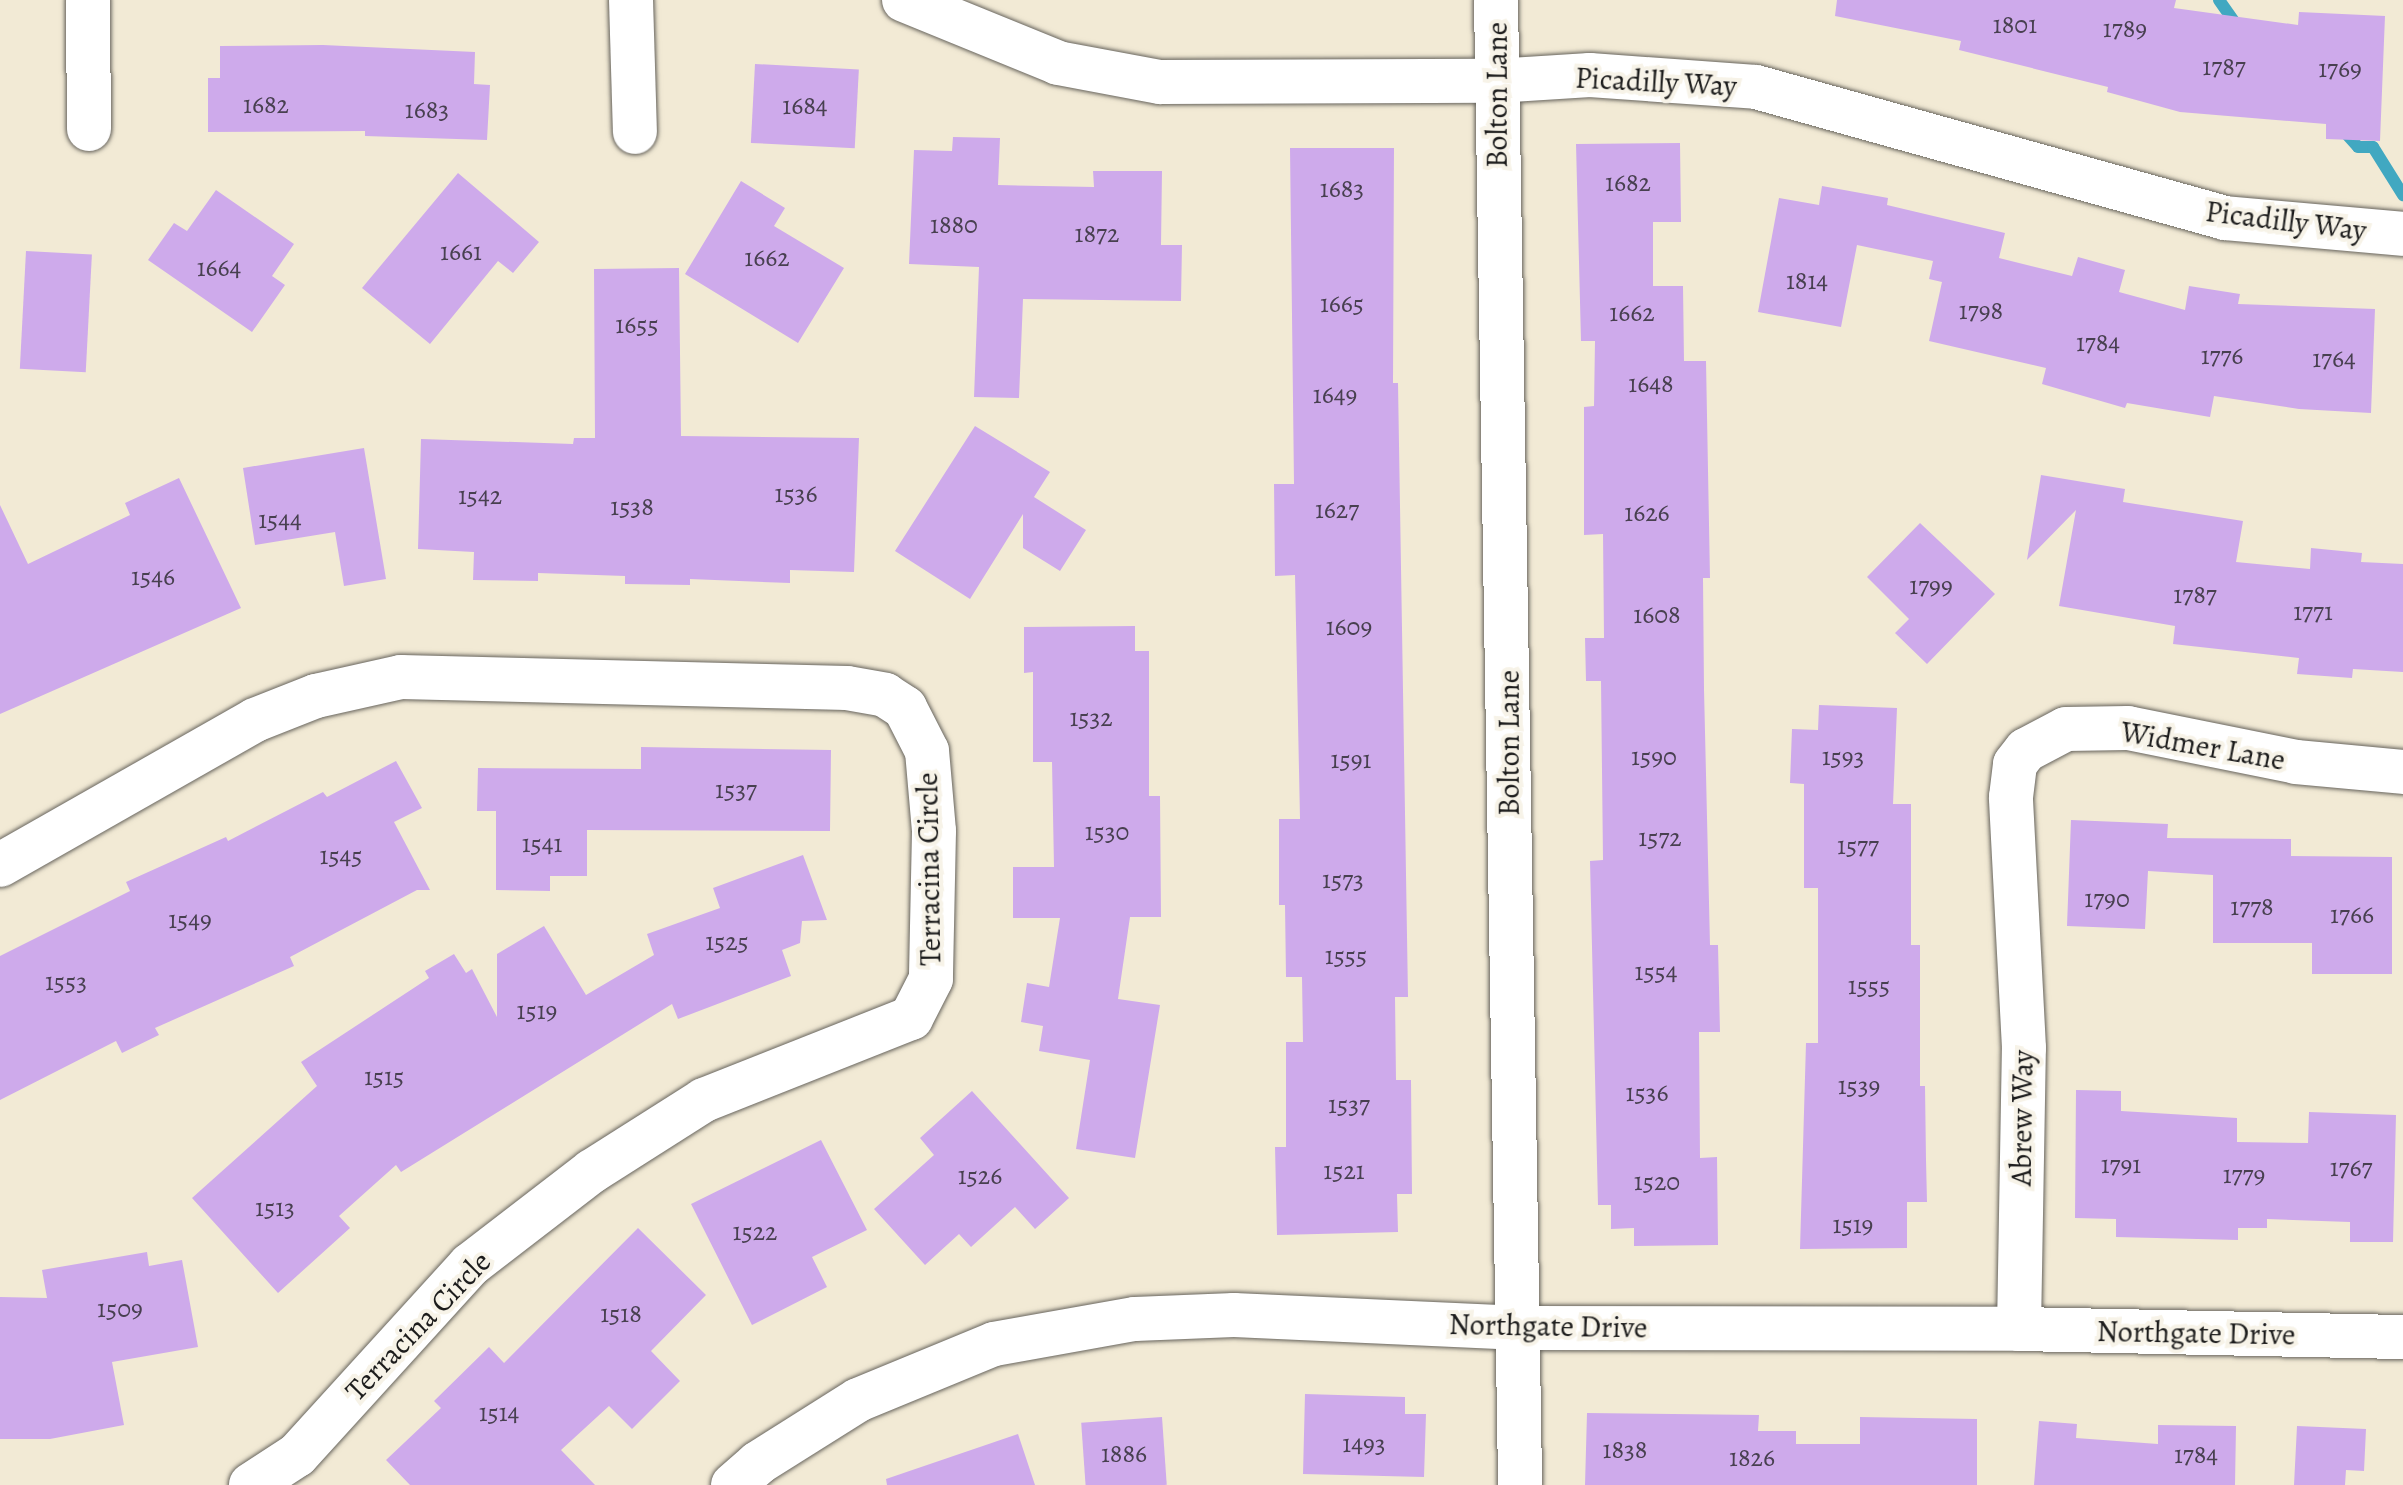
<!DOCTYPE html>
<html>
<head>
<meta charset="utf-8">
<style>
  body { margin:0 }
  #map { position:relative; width:2403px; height:1485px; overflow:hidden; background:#f2ead5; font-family:Alegreya,serif }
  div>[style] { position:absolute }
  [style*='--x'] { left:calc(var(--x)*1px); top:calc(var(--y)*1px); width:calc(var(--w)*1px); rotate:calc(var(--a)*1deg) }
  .stream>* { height:12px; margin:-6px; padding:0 6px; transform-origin:6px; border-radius:6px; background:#41a8c1 }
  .building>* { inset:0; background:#ceaaeb; transform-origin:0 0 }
  .roads { filter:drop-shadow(0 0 2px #67645d) drop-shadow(0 0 2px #67645d) }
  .minor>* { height:44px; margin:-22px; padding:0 22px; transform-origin:22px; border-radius:22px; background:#fff }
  span { translate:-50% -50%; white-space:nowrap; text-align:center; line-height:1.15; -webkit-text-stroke:8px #f7f3e8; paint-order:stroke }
  .number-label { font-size:26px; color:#484050 }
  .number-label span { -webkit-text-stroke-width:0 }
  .street-label { font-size:30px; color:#1c1c1c }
</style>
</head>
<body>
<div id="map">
  <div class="stream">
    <i style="--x:2219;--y:0;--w:33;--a:55"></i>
    <i style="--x:2341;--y:128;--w:25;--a:48"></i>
    <i style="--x:2358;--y:147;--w:15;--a:0"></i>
    <i style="--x:2373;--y:147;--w:57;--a:58"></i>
  </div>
  <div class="building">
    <i style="clip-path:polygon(1837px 0,2176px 0,2174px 8px,2298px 25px,2299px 12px,2385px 16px,2380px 141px,2326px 139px,2326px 124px,2180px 112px,2107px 92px,2108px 87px,1959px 50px,1961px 41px,1835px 16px)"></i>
    <i style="clip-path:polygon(323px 45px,475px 52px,474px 84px,490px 85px,487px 140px,365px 136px,365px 131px,208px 132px,208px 78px,220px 78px,220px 46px)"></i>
    <i style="left:755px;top:64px;width:104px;height:79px;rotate:3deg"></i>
    <i style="clip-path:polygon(953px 137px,1000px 138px,998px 185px,1094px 187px,1093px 171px,1162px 171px,1161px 245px,1182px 245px,1181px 301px,1023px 299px,1019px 398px,974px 397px,979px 267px,909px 264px,914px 150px,952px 151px)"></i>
    <i style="clip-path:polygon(1680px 143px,1681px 222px,1653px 222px,1653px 286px,1683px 286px,1684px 361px,1706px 361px,1710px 578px,1703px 578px,1704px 689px,1710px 945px,1718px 945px,1720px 1032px,1699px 1032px,1700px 1158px,1717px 1157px,1718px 1245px,1634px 1246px,1634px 1228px,1611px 1229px,1611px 1205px,1598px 1205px,1590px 861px,1603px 860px,1601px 681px,1586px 681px,1585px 638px,1604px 638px,1603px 534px,1584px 535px,1584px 407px,1594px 406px,1595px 341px,1581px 341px,1576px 144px)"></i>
    <i style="clip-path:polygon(1290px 148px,1394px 148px,1393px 383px,1398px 383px,1408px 997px,1395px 997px,1396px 1080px,1411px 1080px,1412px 1194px,1397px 1194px,1398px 1232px,1277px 1235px,1275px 1147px,1286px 1147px,1286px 1042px,1303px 1042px,1302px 977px,1286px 977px,1285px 905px,1279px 905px,1279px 819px,1300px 819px,1295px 575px,1275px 576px,1274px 484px,1294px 484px)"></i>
    <i style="clip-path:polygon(458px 173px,539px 242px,513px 273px,498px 261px,430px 344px,362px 288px)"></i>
    <i style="clip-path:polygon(741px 181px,785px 208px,774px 226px,844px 268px,798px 343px,685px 274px)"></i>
    <i style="clip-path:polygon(1822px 186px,1888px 198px,1887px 205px,2005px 233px,1999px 258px,2072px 276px,2078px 257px,2125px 270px,2119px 292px,2185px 310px,2189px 286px,2240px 294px,2238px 304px,2375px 309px,2371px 413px,2299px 409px,2214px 396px,2210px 417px,2127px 403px,2125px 408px,2042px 384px,2046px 368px,1929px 341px,1942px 282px,1929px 279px,1933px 261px,1857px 245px,1841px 327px,1758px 312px,1779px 198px,1819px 205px)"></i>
    <i style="clip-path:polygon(216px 190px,294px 244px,272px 276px,285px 285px,252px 332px,148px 260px,174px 223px,187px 231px)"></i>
    <i style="left:26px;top:251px;width:66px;height:118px;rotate:3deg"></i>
    <i style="clip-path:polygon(679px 268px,681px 436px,859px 438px,854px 572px,790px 570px,790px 583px,690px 579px,690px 585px,625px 584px,625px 576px,538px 573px,538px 581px,473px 580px,474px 552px,418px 549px,421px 439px,573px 444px,574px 438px,595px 438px,594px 269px)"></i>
    <i style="clip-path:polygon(975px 426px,1050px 472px,1034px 497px,1086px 530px,1060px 571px,1023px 548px,1023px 514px,970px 599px,895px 551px)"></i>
    <i style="clip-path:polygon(364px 448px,386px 579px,344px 586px,335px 532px,255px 545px,243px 468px)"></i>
    <i style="clip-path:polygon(2041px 475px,2125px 489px,2123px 502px,2243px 521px,2236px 562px,2310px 569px,2311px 548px,2362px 553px,2361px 562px,2403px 564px,2403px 672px,2353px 669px,2352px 678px,2297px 674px,2299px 658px,2173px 644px,2175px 626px,2059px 606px,2076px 510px,2027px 560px)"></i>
    <i style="clip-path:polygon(179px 478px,241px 608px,0 714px,0 505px,28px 564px,130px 515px,125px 503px)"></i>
    <i style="clip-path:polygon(1920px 523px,1995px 594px,1927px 664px,1895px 633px,1909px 619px,1867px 577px)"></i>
    <i style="clip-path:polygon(1135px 626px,1135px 651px,1149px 651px,1149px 796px,1160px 796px,1161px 917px,1130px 917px,1118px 999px,1160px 1005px,1135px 1158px,1076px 1149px,1090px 1060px,1039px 1051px,1043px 1026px,1021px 1022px,1027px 983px,1049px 987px,1060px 918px,1013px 918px,1013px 867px,1054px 867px,1052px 762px,1033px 762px,1033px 672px,1024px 673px,1024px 627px)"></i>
    <i style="clip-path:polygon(1819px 705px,1897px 708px,1893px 804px,1911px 804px,1911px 945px,1920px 945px,1920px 1086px,1925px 1086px,1926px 1160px,1927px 1202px,1907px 1202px,1907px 1248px,1800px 1249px,1806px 1043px,1818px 1043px,1818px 888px,1804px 888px,1804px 784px,1790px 783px,1792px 729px,1818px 730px)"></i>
    <i style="clip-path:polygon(641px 747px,831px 750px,830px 831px,587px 830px,587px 876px,550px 876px,550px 891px,496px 890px,496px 811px,477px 811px,478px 768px,641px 769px)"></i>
    <i style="clip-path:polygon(396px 761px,422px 808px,394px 822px,430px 890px,417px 890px,290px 957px,294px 966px,155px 1028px,159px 1035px,122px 1053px,116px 1041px,0 1100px,0 956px,130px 891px,126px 882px,226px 837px,228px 841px,323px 792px,327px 797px)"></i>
    <i style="clip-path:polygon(2071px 820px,2168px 824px,2167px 838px,2291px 839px,2291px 856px,2392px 857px,2392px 974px,2312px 974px,2312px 943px,2213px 943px,2213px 875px,2148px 871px,2145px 929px,2067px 926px)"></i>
    <i style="clip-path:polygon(803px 855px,827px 920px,802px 921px,800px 943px,782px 950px,791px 976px,678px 1019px,672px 1004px,401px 1172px,396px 1165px,339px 1216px,350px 1228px,278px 1293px,192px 1198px,317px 1086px,301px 1062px,429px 978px,425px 971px,454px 954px,466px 973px,472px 969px,497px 1017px,497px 954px,544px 926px,586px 995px,654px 955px,647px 934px,720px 908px,713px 888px)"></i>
    <i style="clip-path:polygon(2076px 1090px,2121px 1091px,2121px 1111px,2237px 1118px,2237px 1142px,2308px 1143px,2309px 1112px,2396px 1115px,2393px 1242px,2350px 1242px,2350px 1222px,2267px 1219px,2267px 1228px,2238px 1228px,2238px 1240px,2116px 1237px,2116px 1219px,2075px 1218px)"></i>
    <i style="clip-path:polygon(972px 1091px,1069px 1198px,1035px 1229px,1015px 1207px,971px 1247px,959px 1234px,925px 1265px,874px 1209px,934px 1155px,920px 1138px)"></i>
    <i style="clip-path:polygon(821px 1140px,867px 1230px,812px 1257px,827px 1287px,752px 1325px,691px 1204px)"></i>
    <i style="clip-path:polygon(638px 1228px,706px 1295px,651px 1351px,680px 1381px,632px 1429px,609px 1406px,561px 1450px,595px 1485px,410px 1485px,386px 1460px,441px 1408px,434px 1401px,489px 1347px,504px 1363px)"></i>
    <i style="clip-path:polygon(147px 1252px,149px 1266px,182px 1260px,198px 1347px,112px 1362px,124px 1425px,50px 1439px,0 1439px,0 1297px,47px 1298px,42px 1270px)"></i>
    <i style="clip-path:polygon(1305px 1394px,1405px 1397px,1405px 1414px,1426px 1414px,1424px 1477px,1303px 1474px)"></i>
    <i style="clip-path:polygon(1587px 1413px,1759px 1415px,1758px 1431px,1796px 1431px,1796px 1444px,1860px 1444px,1860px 1417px,1977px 1419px,1977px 1485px,1585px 1485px)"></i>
    <i style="left:1162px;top:1417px;width:68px;height:81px;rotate:86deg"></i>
    <i style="clip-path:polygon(2039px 1421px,2077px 1424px,2076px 1438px,2158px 1444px,2158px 1425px,2236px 1426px,2235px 1485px,2034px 1485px)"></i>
    <i style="clip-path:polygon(2297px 1426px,2366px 1429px,2364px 1471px,2346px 1470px,2345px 1485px,2294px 1485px)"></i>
    <i style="clip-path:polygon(1018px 1434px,1035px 1485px,887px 1485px,886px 1479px)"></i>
  </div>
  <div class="roads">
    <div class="minor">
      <i style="--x:88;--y:0;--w:129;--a:89.6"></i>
      <i style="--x:631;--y:0;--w:132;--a:88.3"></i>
      <i style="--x:904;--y:0;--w:166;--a:22.2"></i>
      <i style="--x:1058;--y:63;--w:104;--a:10.6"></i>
      <i style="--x:1160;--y:82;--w:335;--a:-0.2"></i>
      <i style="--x:1495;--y:81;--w:95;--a:-3.6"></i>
      <i style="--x:1590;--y:75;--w:166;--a:4.1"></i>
      <i style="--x:1756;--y:87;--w:487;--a:15.6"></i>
      <i style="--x:2225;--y:218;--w:179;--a:5.1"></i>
      <i style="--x:1496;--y:0;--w:1485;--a:89.07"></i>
      <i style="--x:0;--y:865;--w:293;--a:-29.6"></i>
      <i style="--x:255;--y:720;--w:66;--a:-21.5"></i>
      <i style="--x:316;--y:696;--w:87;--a:-12.6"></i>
      <i style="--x:401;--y:677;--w:446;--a:1.4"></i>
      <i style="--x:847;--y:688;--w:39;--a:10"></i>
      <i style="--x:885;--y:695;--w:24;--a:33"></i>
      <i style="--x:905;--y:708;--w:48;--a:62.9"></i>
      <i style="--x:927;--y:751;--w:80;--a:85"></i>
      <i style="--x:934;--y:831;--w:148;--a:91.2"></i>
      <i style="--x:931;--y:979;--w:44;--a:117.1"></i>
      <i style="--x:911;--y:1018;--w:223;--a:158.4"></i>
      <i style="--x:704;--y:1100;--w:133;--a:147.6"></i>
      <i style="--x:592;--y:1171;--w:154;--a:142.4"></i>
      <i style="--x:470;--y:1265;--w:257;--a:132.3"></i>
      <i style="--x:297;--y:1455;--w:55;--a:146.9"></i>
      <i style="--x:2019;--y:1329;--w:281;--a:-89"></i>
      <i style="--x:2024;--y:1048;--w:251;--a:-93"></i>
      <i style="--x:2011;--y:797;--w:33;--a:-83"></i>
      <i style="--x:2015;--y:764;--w:18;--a:-52"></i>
      <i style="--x:2026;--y:750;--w:45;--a:-27.7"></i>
      <i style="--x:2066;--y:729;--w:62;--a:-0.9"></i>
      <i style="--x:2128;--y:728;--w:171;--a:11.4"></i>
      <i style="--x:2296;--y:762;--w:107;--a:5.3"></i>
      <i style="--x:733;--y:1485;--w:33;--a:-41"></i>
      <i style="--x:758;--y:1463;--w:118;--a:-32.2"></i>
      <i style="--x:858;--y:1400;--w:147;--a:-22.4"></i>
      <i style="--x:994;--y:1344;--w:143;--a:-10.1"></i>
      <i style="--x:1135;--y:1319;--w:99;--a:-2.3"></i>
      <i style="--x:1234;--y:1315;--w:287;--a:2.6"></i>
      <i style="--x:1521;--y:1328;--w:498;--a:0.1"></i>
      <i style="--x:2019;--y:1329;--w:384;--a:1.2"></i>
    </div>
  </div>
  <div class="number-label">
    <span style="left:2015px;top:25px">1801</span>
    <span style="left:2125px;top:29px">1789</span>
    <span style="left:2224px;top:67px">1787</span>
    <span style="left:2340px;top:69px">1769</span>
    <span style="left:266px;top:105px">1682</span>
    <span style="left:805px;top:106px">1684</span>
    <span style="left:427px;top:110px">1683</span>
    <span style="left:1628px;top:183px">1682</span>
    <span style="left:1342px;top:189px">1683</span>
    <span style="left:954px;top:225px">1880</span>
    <span style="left:1097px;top:234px">1872</span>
    <span style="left:461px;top:252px">1661</span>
    <span style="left:767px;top:258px">1662</span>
    <span style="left:219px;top:268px">1664</span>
    <span style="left:1807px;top:281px">1814</span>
    <span style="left:1342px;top:304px">1665</span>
    <span style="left:1981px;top:311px">1798</span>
    <span style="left:1632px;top:313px">1662</span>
    <span style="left:637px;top:325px">1655</span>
    <span style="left:2098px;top:343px">1784</span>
    <span style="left:2222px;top:356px">1776</span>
    <span style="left:2334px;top:359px">1764</span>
    <span style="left:1651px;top:384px">1648</span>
    <span style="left:1335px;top:395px">1649</span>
    <span style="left:796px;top:494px">1536</span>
    <span style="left:480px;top:496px">1542</span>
    <span style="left:632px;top:507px">1538</span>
    <span style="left:1337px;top:510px">1627</span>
    <span style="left:1647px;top:513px">1626</span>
    <span style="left:280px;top:520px">1544</span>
    <span style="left:153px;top:577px">1546</span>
    <span style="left:1931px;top:586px">1799</span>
    <span style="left:2195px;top:595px">1787</span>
    <span style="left:2313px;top:612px">1771</span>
    <span style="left:1657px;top:615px">1608</span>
    <span style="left:1349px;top:627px">1609</span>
    <span style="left:1091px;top:718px">1532</span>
    <span style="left:1654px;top:757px">1590</span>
    <span style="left:1843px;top:757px">1593</span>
    <span style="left:1351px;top:760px">1591</span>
    <span style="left:736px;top:790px">1537</span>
    <span style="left:1107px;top:832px">1530</span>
    <span style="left:1660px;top:838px">1572</span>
    <span style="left:542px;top:844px">1541</span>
    <span style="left:1858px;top:846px">1577</span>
    <span style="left:341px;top:856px">1545</span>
    <span style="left:1343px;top:880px">1573</span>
    <span style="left:2107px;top:899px">1790</span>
    <span style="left:2252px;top:907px">1778</span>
    <span style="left:2352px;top:915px">1766</span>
    <span style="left:190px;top:920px">1549</span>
    <span style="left:727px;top:942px">1525</span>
    <span style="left:1346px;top:956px">1555</span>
    <span style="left:1656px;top:972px">1554</span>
    <span style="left:66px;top:982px">1553</span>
    <span style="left:1869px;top:986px">1555</span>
    <span style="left:537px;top:1011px">1519</span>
    <span style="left:384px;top:1077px">1515</span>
    <span style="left:1859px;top:1086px">1539</span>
    <span style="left:1647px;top:1093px">1536</span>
    <span style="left:1349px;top:1105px">1537</span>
    <span style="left:2121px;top:1165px">1791</span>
    <span style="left:2351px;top:1168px">1767</span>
    <span style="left:1344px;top:1171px">1521</span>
    <span style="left:2244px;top:1175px">1779</span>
    <span style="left:980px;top:1176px">1526</span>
    <span style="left:1657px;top:1182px">1520</span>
    <span style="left:275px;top:1208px">1513</span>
    <span style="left:1853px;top:1225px">1519</span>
    <span style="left:755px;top:1232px">1522</span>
    <span style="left:120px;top:1309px">1509</span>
    <span style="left:621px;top:1314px">1518</span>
    <span style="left:499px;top:1413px">1514</span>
    <span style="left:1364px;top:1444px">1493</span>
    <span style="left:1625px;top:1450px">1838</span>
    <span style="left:1124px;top:1454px">1886</span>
    <span style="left:2196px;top:1455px">1784</span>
    <span style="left:1752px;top:1458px">1826</span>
  </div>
  <div class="street-label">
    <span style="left:1656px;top:82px;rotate:3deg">Picadilly Way</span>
    <span style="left:1497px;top:95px;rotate:-90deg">Bolton Lane</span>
    <span style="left:2286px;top:221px;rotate:7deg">Picadilly Way</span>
    <span style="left:1509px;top:743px;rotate:-90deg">Bolton Lane</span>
    <span style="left:2203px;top:746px;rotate:10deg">Widmer Lane</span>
    <span style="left:929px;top:869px;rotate:-91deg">Terracina Circle</span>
    <span style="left:2022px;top:1118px;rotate:-89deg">Abrew Way</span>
    <span style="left:418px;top:1326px;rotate:-46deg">Terracina Circle</span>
    <span style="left:1548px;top:1326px;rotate:1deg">Northgate Drive</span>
    <span style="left:2196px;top:1333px;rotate:1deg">Northgate Drive</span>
  </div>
</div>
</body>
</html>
